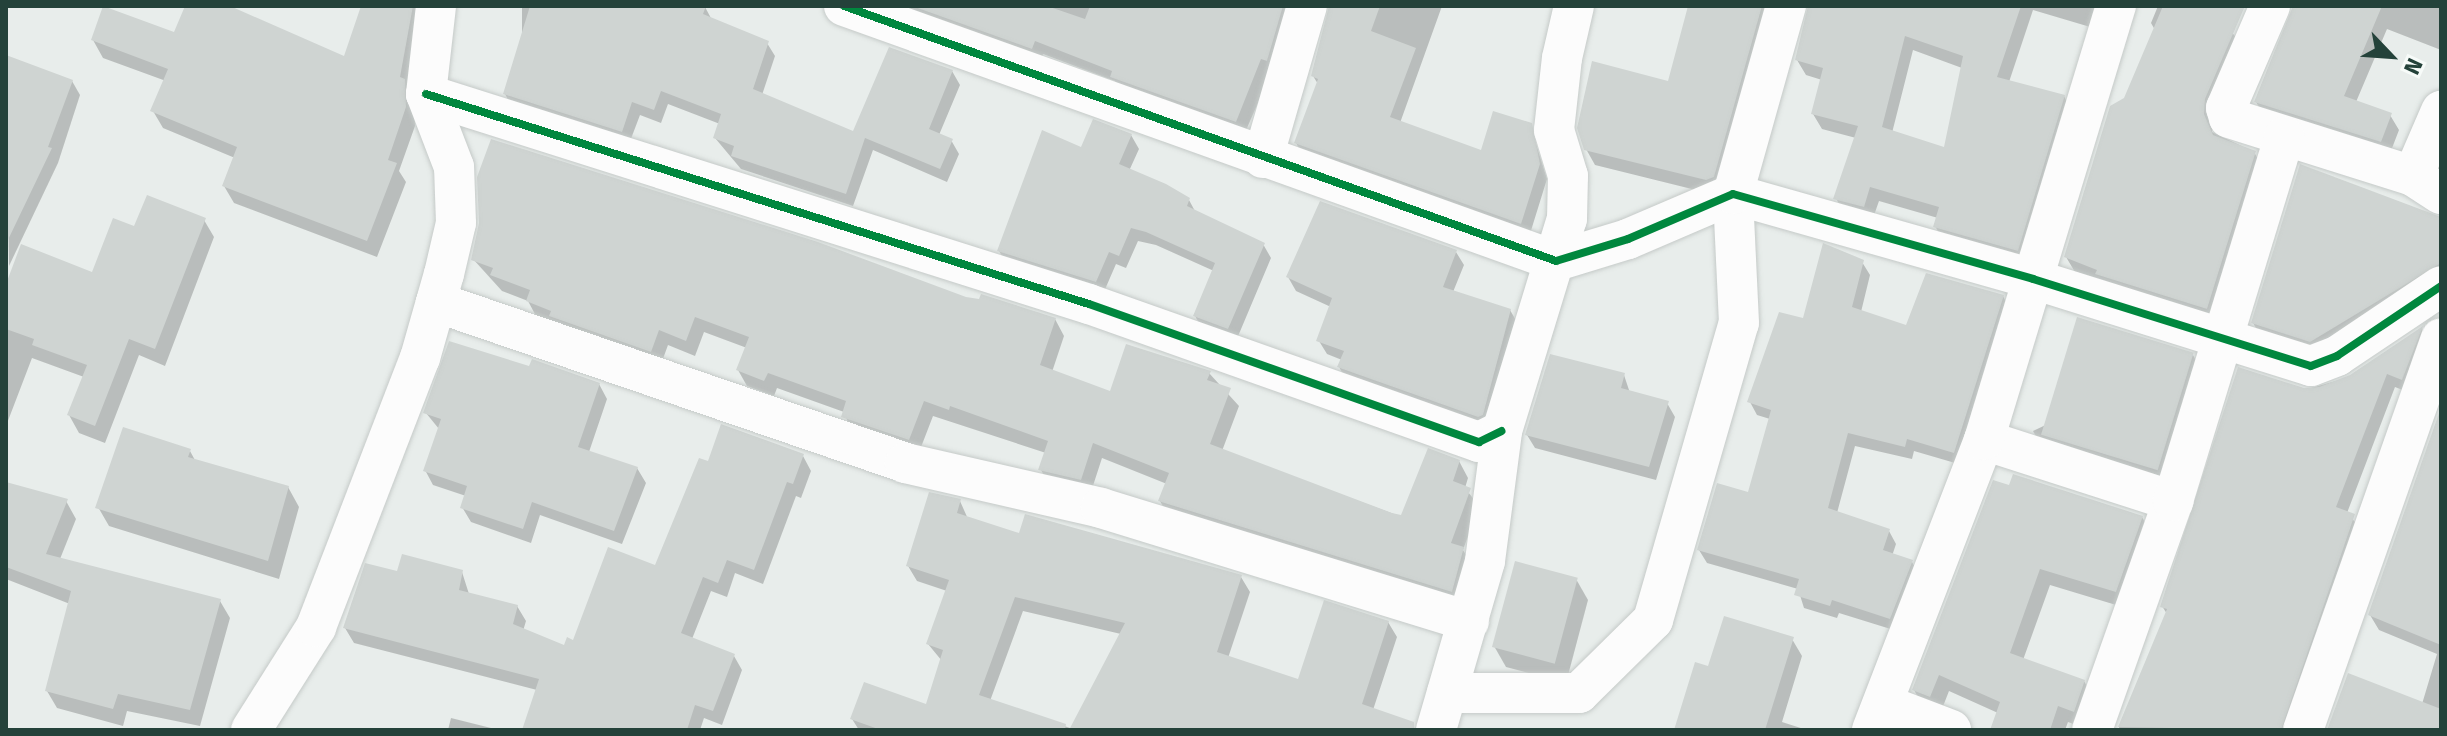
<!DOCTYPE html>
<html>
<head>
<meta charset="utf-8">
<style>
  body { margin:0 }
  #map { position:relative; width:2447px; height:736px; overflow:hidden; background:#e8edeb; font-family:"Fira Sans",sans-serif }
  div>[style] { position:absolute }
  [style*='--x'] { left:calc(var(--x)*1px); top:calc(var(--y)*1px); width:calc(var(--w)*1px); rotate:calc(var(--a)*1deg) }
  .shadow>* { inset:0; background:#0003 }
  .building>* { inset:0; background:#cfd4d2; transform-origin:0 0 }
  .roads { filter:drop-shadow(0 0 2px #c5cac8) drop-shadow(0 0 2px #c5cac8) }
  .minor>* { height:40px; margin:-20px; padding:0 20px; transform-origin:20px; border-radius:20px; background:#fcfcfc }
  .cycleway>* { height:8px; margin:-4px; padding:0 4px; transform-origin:4px; border-radius:4px; background:#00873e }
  span { translate:-50% -50%; white-space:nowrap; text-align:center; line-height:1.15; -webkit-text-stroke:6px #f7fbf9; paint-order:stroke }
  .frame { position:absolute; inset:0; border:8px solid #24423a; pointer-events:none }
  .north { position:absolute; left:2351px; top:16px; width:80px; height:80px; -webkit-text-stroke:6px #f7fbf9; paint-order:stroke; rotate:115deg; font-size:22px; font-weight:700; line-height:32px; text-align:center; color:#24423a }
  .north::after { content:''; display:block; margin:auto; width:28px; height:36px; background:#24423a; clip-path:polygon(50% 0,100% 100%,50% 72%,0 100%) }
</style>
</head>
<body>
<div id="map">
  <div class="shadow">
    <i style="clip-path:polygon(187px 6px,223px 6px,345px 59px,363px 6px,433px 6px,414px 98px,415px 126px,399px 171px,406px 182px,377px 257px,234px 203px,224px 186px,235px 158px,163px 128px,153px 111px,166px 81px,103px 58px,93px 40px,175px 34px)"></i>
    <i style="clip-path:polygon(522px 6px,705px 7px,712px 20px,767px 43px,775px 56px,762px 95px,854px 133px,952px 71px,960px 85px,939px 135px,951px 140px,959px 154px,947px 182px,873px 150px,853px 206px,741px 169px,715px 138px,720px 124px,668px 104px,661px 123px,640px 115px,629px 144px,512px 107px,505px 94px,522px 48px)"></i>
    <i style="clip-path:polygon(884px 6px,1300px 6px,1244px 135px,1120px 91px,1115px 81px,1043px 54px,1040px 62px)"></i>
    <i style="clip-path:polygon(1330px 6px,1442px 6px,1400px 123px,1482px 153px,1530px 125px,1547px 179px,1529px 237px,1304px 157px,1296px 143px,1318px 84px,1313px 76px)"></i>
    <i style="clip-path:polygon(1689px 6px,1782px 6px,1716px 195px,1595px 165px,1586px 149px,1669px 84px)"></i>
    <i style="clip-path:polygon(evenodd,1809px 6px,2105px 6px,2097px 29px,2033px 10px,2009px 82px,2064px 96px,2072px 112px,2026px 265px,1944px 242px,1935px 226px,1938px 218px,1879px 201px,1872px 221px,1844px 214px,1836px 198px,1856px 138px,1822px 129px,1813px 114px,1822px 80px,1806px 75px,1797px 60px,1809px 6px,1913px 50px,1962px 68px,1946px 150px,1892px 133px,1913px 50px)"></i>
    <i style="clip-path:polygon(2158px 6px,2208px 6px,2243px 45px,2213px 115px,2212px 132px,2254px 152px,2263px 168px,2216px 324px,2075px 272px,2066px 257px,2155px 30px,2151px 23px)"></i>
    <i style="clip-path:polygon(2294px 6px,2441px 6px,2441px 50px,2387px 29px,2356px 102px,2390px 115px,2399px 130px,2389px 156px,2265px 117px,2256px 102px)"></i>
    <i style="clip-path:polygon(6px 57px,72px 81px,80px 95px,58px 163px,9px 266px)"></i>
    <i style="clip-path:polygon(1131px 135px,1139px 149px,1129px 171px,1189px 200px,1196px 213px,1263px 244px,1271px 258px,1236px 341px,1203px 330px,1195px 316px,1214px 271px,1156px 245px,1138px 241px,1126px 268px,1116px 264px,1103px 294px,1007px 264px,999px 251px,1082px 149px)"></i>
    <i style="clip-path:polygon(2441px 218px,2441px 281px,2320px 356px,2262px 338px,2253px 323px)"></i>
    <i style="clip-path:polygon(204px 220px,214px 237px,165px 366px,139px 355px,105px 443px,79px 433px,69px 415px,84px 377px,32px 358px,6px 426px,6px 290px,94px 275px,135px 229px)"></i>
    <i style="clip-path:polygon(1456px 252px,1464px 265px,1453px 292px,1510px 310px,1518px 324px,1490px 429px,1347px 381px,1339px 367px,1342px 360px,1327px 354px,1319px 341px,1331px 307px,1296px 291px,1288px 277px)"></i>
    <i style="clip-path:polygon(473px 259px,966px 299px,1055px 319px,1064px 336px,1052px 372px,1111px 394px,1209px 373px,1239px 406px,1222px 451px,1402px 517px,1459px 461px,1468px 478px,1465px 488px,1479px 506px,1463px 550px,1472px 565px,1461px 607px,1169px 517px,1160px 501px,1167px 484px,1102px 458px,1090px 495px,1050px 486px,1041px 470px,1046px 453px,933px 416px,918px 455px,852px 433px,844px 412px,777px 388px,774px 396px,747px 386px,738px 370px,747px 348px,704px 332px,695px 356px,668px 345px,660px 367px,537px 318px,528px 301px,502px 291px)"></i>
    <i style="clip-path:polygon(1862px 262px,1870px 275px,1861px 312px,1907px 327px,2003px 296px,2010px 310px,1962px 465px,1914px 451px,1912px 459px,1855px 446px,1837px 513px,1889px 531px,1896px 544px,1892px 556px,1912px 562px,1919px 575px,1897px 631px,1839px 613px,1837px 618px,1804px 608px,1798px 589px,1707px 563px,1699px 550px,1749px 494px,1770px 419px,1757px 415px,1750px 402px,1804px 320px)"></i>
    <i style="clip-path:polygon(2422px 329px,2430px 342px,2410px 393px,2395px 387px,2347px 513px,2362px 530px,2291px 730px,2118px 730px,2167px 614px,2162px 606px,2304px 390px,2350px 377px)"></i>
    <i style="clip-path:polygon(2193px 355px,2200px 368px,2165px 484px,2040px 444px,2033px 431px)"></i>
    <i style="clip-path:polygon(531px 368px,599px 384px,607px 399px,589px 452px,637px 468px,646px 483px,622px 544px,540px 515px,531px 543px,471px 522px,462px 507px,466px 496px,433px 485px,425px 470px,439px 429px,426px 413px)"></i>
    <i style="clip-path:polygon(1624px 375px,1630px 393px,1667px 403px,1675px 417px,1656px 480px,1535px 448px,1527px 435px)"></i>
    <i style="clip-path:polygon(2441px 414px,2441px 730px,2358px 730px,2422px 704px,2437px 654px,2379px 630px,2370px 615px)"></i>
    <i style="clip-path:polygon(190px 451px,196px 462px,288px 487px,299px 507px,279px 579px,109px 526px,98px 507px)"></i>
    <i style="clip-path:polygon(803px 456px,811px 471px,801px 498px,796px 496px,763px 584px,735px 573px,727px 597px,711px 591px,692px 639px,734px 656px,742px 670px,722px 725px,704px 718px,700px 730px,524px 730px,537px 690px,354px 643px,345px 628px,399px 573px,462px 572px,469px 594px,517px 606px,526px 621px,523px 631px,565px 648px,656px 568px,709px 463px)"></i>
    <i style="clip-path:polygon(1994px 482px,2142px 517px,2152px 535px,2126px 608px,2050px 585px,2023px 660px,2084px 681px,2094px 699px,2084px 728px,2068px 722px,2065px 730px,1992px 730px,1998px 713px,1949px 691px,1940px 714px,1924px 708px,1914px 690px)"></i>
    <i style="clip-path:polygon(6px 484px,66px 501px,76px 519px,60px 559px,220px 601px,230px 618px,200px 726px,127px 711px,123px 726px,57px 708px,47px 691px,70px 604px,6px 579px)"></i>
    <i style="clip-path:polygon(960px 501px,968px 519px,1020px 536px,1241px 577px,1250px 592px,1228px 658px,1300px 682px,1388px 622px,1397px 637px,1373px 710px,1383px 730px,1152px 730px,1121px 634px,1023px 611px,990px 701px,1076px 730px,859px 730px,852px 719px,927px 707px,942px 661px,928px 644px,947px 591px,917px 581px,908px 566px)"></i>
    <i style="clip-path:polygon(1576px 579px,1588px 600px,1566px 683px,1506px 667px,1494px 646px)"></i>
    <i style="clip-path:polygon(1792px 639px,1802px 656px,1782px 722px,1807px 730px,1675px 730px,1710px 668px)"></i>
    <i style="clip-path:polygon(451px 718px,499px 730px,448px 730px)"></i>
  </div>
  <div class="building">
    <i style="clip-path:polygon(103px 6px,174px 32px,185px 6px,230px 6px,344px 56px,361px 6px,413px 6px,400px 77px,405px 79px,406px 107px,388px 160px,397px 163px,367px 241px,222px 186px,237px 147px,150px 111px,168px 69px,91px 40px)"></i>
    <i style="clip-path:polygon(530px 6px,706px 6px,703px 14px,769px 41px,753px 89px,853px 131px,889px 47px,953px 70px,929px 129px,953px 139px,940px 169px,865px 138px,846px 194px,731px 156px,734px 146px,713px 138px,721px 114px,661px 91px,654px 110px,632px 102px,622px 132px,503px 94px)"></i>
    <i style="clip-path:polygon(912px 6px,1047px 6px,1085px 19px,1090px 6px,1283px 6px,1267px 61px,1261px 59px,1236px 122px,1110px 77px,1112px 71px,1035px 41px,1032px 49px)"></i>
    <i style="clip-path:polygon(1329px 6px,1380px 6px,1371px 31px,1416px 48px,1390px 117px,1481px 150px,1493px 111px,1532px 123px,1540px 164px,1521px 224px,1294px 143px,1318px 79px,1311px 76px)"></i>
    <i style="clip-path:polygon(1688px 6px,1762px 6px,1714px 177px,1706px 180px,1584px 150px,1577px 128px,1592px 61px,1668px 81px)"></i>
    <i style="clip-path:polygon(evenodd,1808px 6px,2021px 6px,1997px 77px,2065px 95px,2018px 251px,1933px 227px,1939px 207px,1870px 187px,1864px 207px,1833px 199px,1858px 126px,1811px 114px,1823px 68px,1795px 60px,1808px 6px,1905px 36px,1963px 56px,1944px 147px,1882px 127px,1905px 36px)"></i>
    <i style="clip-path:polygon(2163px 6px,2245px 6px,2205px 99px,2204px 114px,2213px 135px,2256px 151px,2207px 309px,2095px 274px,2097px 270px,2064px 257px,2110px 106px,2124px 98px)"></i>
    <i style="clip-path:polygon(2293px 6px,2382px 6px,2344px 96px,2392px 113px,2381px 142px,2254px 102px)"></i>
    <i style="clip-path:polygon(6px 55px,73px 80px,48px 147px,52px 148px,6px 244px)"></i>
    <i style="clip-path:polygon(1093px 119px,1132px 134px,1119px 164px,1166px 184px,1190px 198px,1187px 206px,1265px 243px,1228px 329px,1193px 316px,1215px 263px,1146px 232px,1131px 228px,1119px 256px,1109px 252px,1096px 282px,997px 251px,1042px 130px,1081px 147px)"></i>
    <i style="clip-path:polygon(491px 139px,818px 242px,966px 297px,979px 299px,981px 294px,1056px 318px,1040px 365px,1110px 391px,1126px 344px,1211px 371px,1207px 380px,1231px 388px,1210px 444px,1392px 513px,1401px 515px,1428px 448px,1460px 460px,1453px 481px,1471px 488px,1451px 543px,1464px 547px,1452px 592px,1158px 501px,1169px 473px,1093px 443px,1081px 480px,1038px 470px,1048px 441px,950px 406px,949px 410px,924px 401px,909px 440px,841px 417px,846px 401px,768px 373px,764px 381px,736px 370px,749px 337px,695px 317px,686px 341px,659px 330px,651px 352px,549px 316px,551px 311px,526px 301px,530px 290px,490px 275px,493px 268px,471px 260px,479px 223px,477px 177px)"></i>
    <i style="clip-path:polygon(2300px 164px,2441px 217px,2441px 263px,2310px 342px,2251px 323px)"></i>
    <i style="clip-path:polygon(147px 195px,206px 218px,155px 349px,129px 339px,95px 426px,67px 415px,87px 365px,32px 345px,34px 339px,6px 329px,6px 284px,21px 244px,92px 272px,113px 218px,134px 226px)"></i>
    <i style="clip-path:polygon(1320px 201px,1457px 250px,1443px 287px,1511px 309px,1483px 415px,1478px 417px,1337px 367px,1344px 351px,1316px 341px,1332px 298px,1286px 277px)"></i>
    <i style="clip-path:polygon(1823px 243px,1864px 260px,1852px 307px,1906px 325px,1926px 273px,2004px 295px,1954px 453px,1907px 439px,1905px 447px,1848px 433px,1828px 508px,1890px 529px,1883px 550px,1913px 560px,1890px 619px,1832px 600px,1830px 606px,1794px 595px,1799px 579px,1697px 550px,1717px 483px,1748px 492px,1771px 410px,1747px 402px,1779px 312px,1803px 318px)"></i>
    <i style="left:2077px;top:317px;width:122px;height:123px;rotate:17deg"></i>
    <i style="clip-path:polygon(2423px 326px,2402px 380px,2387px 374px,2336px 507px,2355px 514px,2281px 730px,2118px 727px,2167px 609px,2160px 607px,2238px 367px,2304px 388px,2319px 387px,2350px 375px)"></i>
    <i style="clip-path:polygon(449px 341px,529px 366px,532px 359px,600px 383px,578px 447px,638px 467px,614px 531px,532px 502px,523px 529px,460px 508px,467px 486px,423px 471px,441px 419px,423px 413px)"></i>
    <i style="clip-path:polygon(1550px 354px,1625px 373px,1621px 388px,1669px 401px,1649px 467px,1525px 435px)"></i>
    <i style="clip-path:polygon(2439px 413px,2441px 413px,2441px 645px,2368px 615px)"></i>
    <i style="clip-path:polygon(721px 424px,804px 454px,793px 484px,787px 482px,754px 570px,727px 560px,718px 583px,703px 577px,681px 633px,735px 654px,713px 711px,695px 705px,687px 730px,522px 730px,539px 679px,343px 628px,365px 563px,397px 571px,402px 554px,463px 570px,459px 590px,518px 605px,513px 624px,564px 645px,567px 637px,573px 640px,608px 547px,655px 565px,699px 458px,708px 461px)"></i>
    <i style="clip-path:polygon(123px 427px,191px 449px,188px 457px,289px 486px,268px 561px,95px 508px)"></i>
    <i style="clip-path:polygon(2013px 474px,2143px 516px,2116px 592px,2040px 569px,2010px 653px,2085px 680px,2074px 712px,2058px 706px,2050px 730px,1990px 730px,2000px 702px,1939px 675px,1930px 697px,1912px 690px,1993px 480px,2009px 485px)"></i>
    <i style="clip-path:polygon(6px 482px,68px 499px,46px 554px,221px 599px,190px 710px,118px 694px,113px 709px,45px 691px,71px 591px,6px 567px)"></i>
    <i style="clip-path:polygon(929px 492px,961px 499px,957px 513px,1019px 533px,1025px 514px,1242px 575px,1217px 652px,1298px 679px,1324px 600px,1389px 621px,1362px 704px,1414px 722px,1414px 730px,1069px 730px,1125px 623px,1015px 597px,979px 695px,1066px 724px,1065px 730px,881px 730px,850px 719px,864px 682px,926px 704px,943px 650px,926px 644px,949px 580px,906px 566px)"></i>
    <i style="left:1515px;top:561px;width:65px;height:89px;rotate:15deg"></i>
    <i style="clip-path:polygon(1724px 616px,1794px 637px,1765px 730px,1674px 730px,1695px 662px,1708px 666px)"></i>
    <i style="clip-path:polygon(2348px 673px,2441px 709px,2441px 730px,2327px 730px)"></i>
  </div>
  <div class="roads">
    <div class="minor">
      <i style="--x:844;--y:6;--w:756;--a:19.7"></i>
      <i style="--x:1556;--y:261;--w:75;--a:-17"></i>
      <i style="--x:1628;--y:239;--w:114;--a:-23.2"></i>
      <i style="--x:1733;--y:194;--w:312;--a:15.8"></i>
      <i style="--x:2033;--y:279;--w:291;--a:17.4"></i>
      <i style="--x:2311;--y:366;--w:28;--a:-21"></i>
      <i style="--x:2337;--y:356;--w:125;--a:-33.9"></i>
      <i style="--x:2270;--y:6;--w:111;--a:113.3"></i>
      <i style="--x:2226;--y:108;--w:10;--a:73"></i>
      <i style="--x:2229;--y:118;--w:193;--a:17.5"></i>
      <i style="--x:2413;--y:176;--w:33;--a:33"></i>
      <i style="--x:426;--y:94;--w:695;--a:17.58"></i>
      <i style="--x:1089;--y:304;--w:414;--a:19.5"></i>
      <i style="--x:1479;--y:442;--w:25;--a:-26"></i>
      <i style="--x:1263;--y:158;--w:158;--a:-73.9"></i>
      <i style="--x:2413;--y:176;--w:71;--a:-66.7"></i>
      <i style="--x:436;--y:302;--w:496;--a:18.9"></i>
      <i style="--x:905;--y:463;--w:201;--a:12.9"></i>
      <i style="--x:1101;--y:508;--w:385;--a:17.1"></i>
      <i style="--x:1984;--y:440;--w:199;--a:17.9"></i>
      <i style="--x:1447;--y:693;--w:132;--a:0"></i>
      <i style="--x:1579;--y:693;--w:104;--a:-44.6"></i>
      <i style="--x:1653;--y:620;--w:309;--a:-73.9"></i>
      <i style="--x:1739;--y:323;--w:129;--a:-92.7"></i>
      <i style="--x:1733;--y:194;--w:195;--a:-74.3"></i>
      <i style="--x:1883;--y:704;--w:73;--a:20.9"></i>
      <i style="--x:251;--y:730;--w:122;--a:-57.7"></i>
      <i style="--x:316;--y:627;--w:288;--a:-68.9"></i>
      <i style="--x:420;--y:358;--w:87;--a:-74.1"></i>
      <i style="--x:444;--y:274;--w:52;--a:-76.8"></i>
      <i style="--x:456;--y:223;--w:56;--a:-92"></i>
      <i style="--x:454;--y:167;--w:78;--a:-111"></i>
      <i style="--x:426;--y:94;--w:89;--a:-83.5"></i>
      <i style="--x:1436;--y:730;--w:176;--a:-73.8"></i>
      <i style="--x:1485;--y:561;--w:131;--a:-82.5"></i>
      <i style="--x:1502;--y:431;--w:222;--a:-73"></i>
      <i style="--x:1567;--y:219;--w:43;--a:-88.7"></i>
      <i style="--x:1568;--y:176;--w:48;--a:-106.9"></i>
      <i style="--x:1554;--y:130;--w:72;--a:-83.7"></i>
      <i style="--x:1562;--y:58;--w:53;--a:-77"></i>
      <i style="--x:1872;--y:730;--w:311;--a:-68.9"></i>
      <i style="--x:1984;--y:440;--w:454;--a:-73.1"></i>
      <i style="--x:2092;--y:730;--w:243;--a:-70.5"></i>
      <i style="--x:2173;--y:501;--w:381;--a:-73"></i>
      <i style="--x:2303;--y:730;--w:415;--a:-70.6"></i>
    </div>
  </div>
  <div class="cycleway">
    <i style="--x:844;--y:6;--w:756;--a:19.7"></i>
    <i style="--x:1556;--y:261;--w:75;--a:-17"></i>
    <i style="--x:1628;--y:239;--w:114;--a:-23.2"></i>
    <i style="--x:1733;--y:194;--w:312;--a:15.8"></i>
    <i style="--x:2033;--y:279;--w:291;--a:17.4"></i>
    <i style="--x:2311;--y:366;--w:28;--a:-21"></i>
    <i style="--x:2337;--y:356;--w:125;--a:-33.9"></i>
    <i style="--x:426;--y:94;--w:695;--a:17.58"></i>
    <i style="--x:1089;--y:304;--w:414;--a:19.5"></i>
    <i style="--x:1479;--y:442;--w:25;--a:-26"></i>
  </div>
  <div class="frame"></div>
  <div class="north">N</div>
</div>
</body>
</html>
